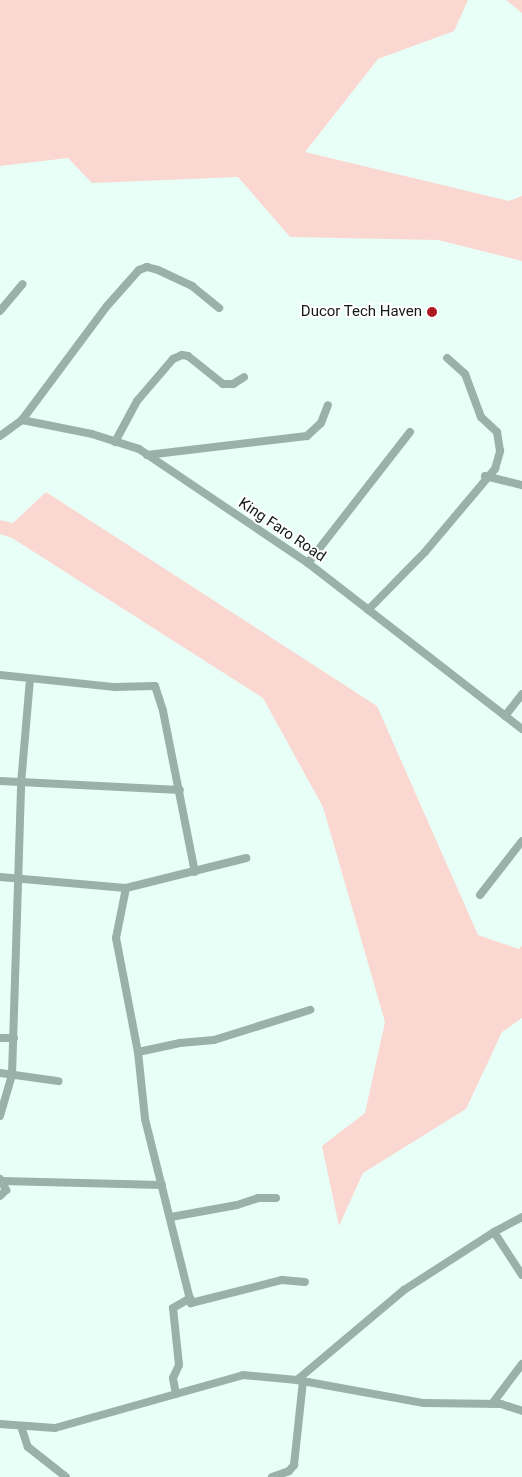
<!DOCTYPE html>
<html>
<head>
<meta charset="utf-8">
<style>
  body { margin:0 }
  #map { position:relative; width:522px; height:1477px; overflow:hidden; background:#e8fff7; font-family:Roboto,sans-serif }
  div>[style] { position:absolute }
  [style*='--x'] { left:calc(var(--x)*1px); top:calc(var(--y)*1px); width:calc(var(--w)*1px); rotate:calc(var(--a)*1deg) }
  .green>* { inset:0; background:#fbd7d2 }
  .minor>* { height:8px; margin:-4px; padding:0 4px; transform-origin:4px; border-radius:4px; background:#9ab1a9 }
  .dots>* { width:14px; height:14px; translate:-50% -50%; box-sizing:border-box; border:2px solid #fff; border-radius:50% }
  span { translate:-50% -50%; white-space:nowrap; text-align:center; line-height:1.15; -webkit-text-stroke:4px #fff; paint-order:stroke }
  .poi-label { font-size:15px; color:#121a18 }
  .right { translate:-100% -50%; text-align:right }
  .street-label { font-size:15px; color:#121a18 }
</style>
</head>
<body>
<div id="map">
  <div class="green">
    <i style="clip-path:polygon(0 0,468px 0,454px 31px,378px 59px,305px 152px,509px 201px,522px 196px,522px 261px,438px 240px,290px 237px,238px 177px,92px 183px,68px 158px,0 166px)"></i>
    <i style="clip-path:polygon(506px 0,522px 0,522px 13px)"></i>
    <i style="clip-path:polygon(46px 492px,377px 706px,478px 935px,519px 949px,522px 946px,522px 1018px,502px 1032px,466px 1109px,363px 1173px,339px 1226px,322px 1146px,365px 1113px,385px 1022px,323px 807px,263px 698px,12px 538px,0 534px,0 520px,13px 523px)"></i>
  </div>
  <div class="minor">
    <i style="--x:0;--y:311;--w:35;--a:-50"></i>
    <i style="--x:22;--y:420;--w:142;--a:-53.3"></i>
    <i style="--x:107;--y:306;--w:48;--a:-48.4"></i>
    <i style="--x:139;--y:270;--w:9;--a:-21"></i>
    <i style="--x:147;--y:267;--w:11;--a:15"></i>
    <i style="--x:158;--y:270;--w:38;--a:25"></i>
    <i style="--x:192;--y:286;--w:35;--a:39"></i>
    <i style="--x:0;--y:436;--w:27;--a:-36"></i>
    <i style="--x:22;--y:420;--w:71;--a:11.3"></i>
    <i style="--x:92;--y:434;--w:49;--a:17.7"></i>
    <i style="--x:139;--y:449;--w:204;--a:34"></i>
    <i style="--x:308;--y:563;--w:271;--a:37.8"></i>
    <i style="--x:115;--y:442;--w:47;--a:-61.8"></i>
    <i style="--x:137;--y:401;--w:55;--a:-49.4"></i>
    <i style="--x:173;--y:359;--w:10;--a:-24"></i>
    <i style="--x:182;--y:355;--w:6;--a:9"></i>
    <i style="--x:188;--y:356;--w:45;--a:38.7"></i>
    <i style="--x:223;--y:384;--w:10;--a:0"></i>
    <i style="--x:233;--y:384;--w:13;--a:-32"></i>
    <i style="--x:147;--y:455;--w:161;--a:-6.8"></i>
    <i style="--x:307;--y:436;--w:19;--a:-43"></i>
    <i style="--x:321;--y:423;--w:19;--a:-69"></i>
    <i style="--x:485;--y:476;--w:38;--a:14"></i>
    <i style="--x:308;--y:563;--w:166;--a:-52.1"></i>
    <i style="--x:368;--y:610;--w:81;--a:-45.5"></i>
    <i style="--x:425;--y:552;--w:109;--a:-49.9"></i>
    <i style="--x:495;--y:469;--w:19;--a:-74"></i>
    <i style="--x:500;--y:451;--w:19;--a:-99"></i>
    <i style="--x:497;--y:432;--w:22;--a:-137"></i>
    <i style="--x:481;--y:417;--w:46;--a:-110.4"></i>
    <i style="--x:465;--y:374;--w:24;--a:-138"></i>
    <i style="--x:0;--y:675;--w:116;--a:6"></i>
    <i style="--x:115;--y:687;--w:40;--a:-1.4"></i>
    <i style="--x:155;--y:686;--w:26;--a:72"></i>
    <i style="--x:163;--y:711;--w:164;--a:78.8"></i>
    <i style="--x:505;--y:716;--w:28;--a:-52"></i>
    <i style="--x:0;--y:781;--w:180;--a:2.9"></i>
    <i style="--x:0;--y:877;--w:126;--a:5"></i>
    <i style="--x:126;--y:888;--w:124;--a:-14"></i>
    <i style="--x:126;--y:888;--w:51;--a:101.3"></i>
    <i style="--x:116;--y:938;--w:116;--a:79.1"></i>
    <i style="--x:138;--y:1052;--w:67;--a:84"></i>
    <i style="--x:145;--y:1119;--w:190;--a:76"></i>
    <i style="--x:191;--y:1303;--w:94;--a:-14.2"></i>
    <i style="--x:282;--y:1280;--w:23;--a:5"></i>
    <i style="--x:480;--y:895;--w:68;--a:-52.1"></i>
    <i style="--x:0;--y:1038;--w:14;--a:0"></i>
    <i style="--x:138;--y:1052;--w:43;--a:-12.1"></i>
    <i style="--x:180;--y:1043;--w:34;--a:-5"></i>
    <i style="--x:214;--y:1040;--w:101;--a:-17.4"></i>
    <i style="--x:0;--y:1073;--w:59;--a:7.9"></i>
    <i style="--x:0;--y:1116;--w:43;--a:-73.7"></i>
    <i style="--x:12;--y:1075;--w:291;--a:-88.2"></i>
    <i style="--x:21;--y:784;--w:105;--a:-85.1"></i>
    <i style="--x:0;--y:1179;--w:13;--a:61"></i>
    <i style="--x:6;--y:1190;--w:8;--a:135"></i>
    <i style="--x:2;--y:1181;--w:160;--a:1.4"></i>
    <i style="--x:171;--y:1217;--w:67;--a:-10.3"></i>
    <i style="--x:237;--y:1205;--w:22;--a:-18"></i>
    <i style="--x:258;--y:1198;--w:18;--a:0"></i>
    <i style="--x:494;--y:1232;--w:51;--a:56.9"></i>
    <i style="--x:297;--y:1380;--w:140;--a:-40.1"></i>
    <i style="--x:404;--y:1290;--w:107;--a:-32.8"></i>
    <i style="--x:494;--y:1232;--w:32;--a:-28"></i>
    <i style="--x:176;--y:1394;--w:16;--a:-101"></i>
    <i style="--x:173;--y:1378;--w:14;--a:-65"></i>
    <i style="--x:179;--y:1365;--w:57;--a:-96"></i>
    <i style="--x:173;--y:1308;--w:20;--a:-30"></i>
    <i style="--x:492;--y:1404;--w:50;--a:-53.1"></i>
    <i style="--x:0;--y:1424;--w:55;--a:4.2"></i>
    <i style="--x:55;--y:1428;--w:195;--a:-15.7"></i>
    <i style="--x:243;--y:1375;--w:54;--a:5.3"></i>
    <i style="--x:297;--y:1380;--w:129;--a:10.3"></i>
    <i style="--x:424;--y:1403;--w:77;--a:0.7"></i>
    <i style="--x:501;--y:1404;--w:22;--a:18"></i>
    <i style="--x:21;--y:1426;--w:22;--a:72"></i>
    <i style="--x:28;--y:1447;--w:48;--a:38.3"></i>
    <i style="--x:272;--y:1477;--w:18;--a:-19"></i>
    <i style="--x:289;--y:1471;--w:8;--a:-50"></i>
    <i style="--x:294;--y:1465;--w:84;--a:-83.9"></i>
  </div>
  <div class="dots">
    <i style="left:432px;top:312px;background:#ad1b1d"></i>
  </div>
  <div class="poi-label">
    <span class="right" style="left:422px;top:312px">Ducor Tech Haven</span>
  </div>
  <div class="street-label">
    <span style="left:282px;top:530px;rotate:34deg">King Faro Road</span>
  </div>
</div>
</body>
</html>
